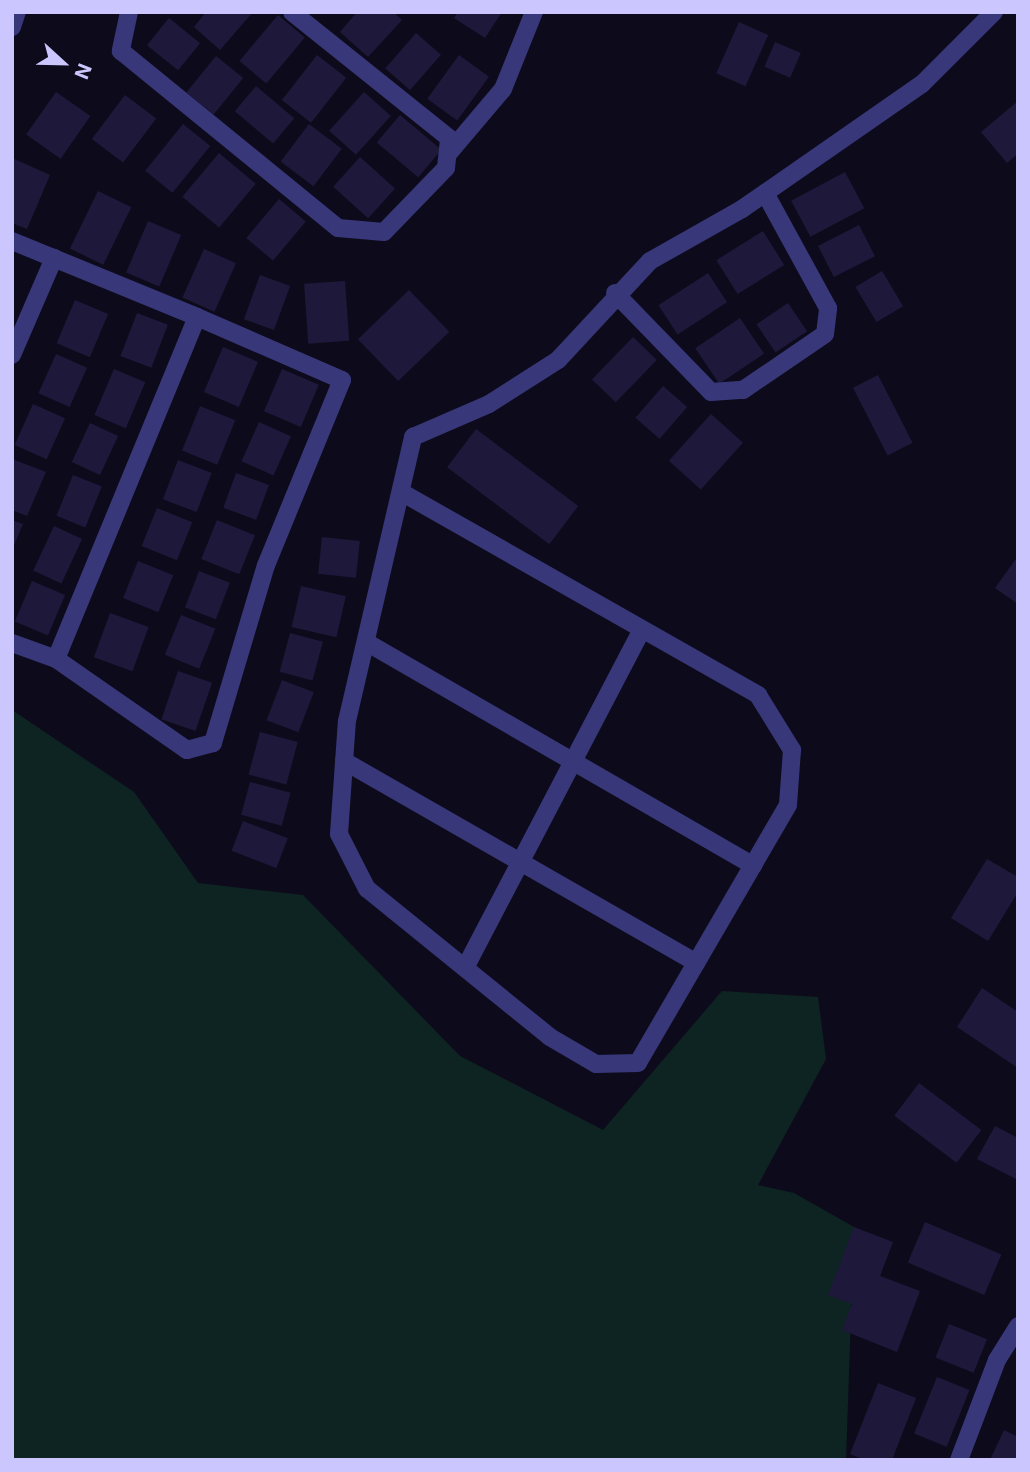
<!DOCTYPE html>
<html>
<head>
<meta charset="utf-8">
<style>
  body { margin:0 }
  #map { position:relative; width:1030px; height:1472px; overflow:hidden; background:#0d0b1b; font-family:Inter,sans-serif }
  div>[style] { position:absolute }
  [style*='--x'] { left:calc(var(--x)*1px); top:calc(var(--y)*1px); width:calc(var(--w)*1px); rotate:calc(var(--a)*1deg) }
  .green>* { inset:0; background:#0e2423 }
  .building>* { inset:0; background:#1e183b; transform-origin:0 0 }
  .minor>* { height:18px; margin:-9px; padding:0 9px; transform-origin:9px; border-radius:9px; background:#383779 }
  span { translate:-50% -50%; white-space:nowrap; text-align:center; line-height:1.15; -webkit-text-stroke:6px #0d0b1b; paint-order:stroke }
  .frame { position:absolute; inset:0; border:14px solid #cbc6fe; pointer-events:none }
  .north { position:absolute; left:28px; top:28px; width:70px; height:70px; -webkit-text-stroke:5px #0d0b1b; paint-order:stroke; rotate:112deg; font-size:19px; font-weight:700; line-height:28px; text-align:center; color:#cbc6fe }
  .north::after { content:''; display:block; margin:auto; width:24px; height:32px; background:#cbc6fe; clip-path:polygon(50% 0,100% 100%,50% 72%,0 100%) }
</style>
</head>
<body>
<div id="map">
  <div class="green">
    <i style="clip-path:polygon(12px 710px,134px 792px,198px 883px,303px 895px,460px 1056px,603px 1130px,722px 991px,818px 997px,826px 1059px,758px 1185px,794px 1193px,854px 1227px,846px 1460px,12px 1460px)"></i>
  </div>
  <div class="building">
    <i style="clip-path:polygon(206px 12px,253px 12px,220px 50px,194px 27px)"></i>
    <i style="clip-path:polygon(357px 12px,393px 12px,402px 20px,368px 57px,340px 32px)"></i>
    <i style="clip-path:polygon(458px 12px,502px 12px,485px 38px,454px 18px)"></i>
    <i style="left:278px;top:15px;width:35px;height:60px;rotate:40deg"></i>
    <i style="left:169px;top:18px;width:40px;height:35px;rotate:39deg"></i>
    <i style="left:739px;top:22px;width:32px;height:56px;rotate:24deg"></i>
    <i style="left:416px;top:33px;width:33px;height:47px;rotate:41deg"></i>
    <i style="left:775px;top:42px;width:28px;height:27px;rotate:23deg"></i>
    <i style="left:317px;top:55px;width:37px;height:57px;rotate:38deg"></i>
    <i style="left:459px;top:55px;width:37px;height:54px;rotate:36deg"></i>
    <i style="left:216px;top:56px;width:35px;height:47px;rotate:39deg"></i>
    <i style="left:256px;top:86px;width:50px;height:33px;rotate:40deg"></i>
    <i style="left:56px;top:92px;width:42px;height:52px;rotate:35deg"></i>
    <i style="left:364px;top:92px;width:36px;height:52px;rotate:42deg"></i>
    <i style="left:125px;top:95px;width:39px;height:55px;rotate:37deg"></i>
    <i style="clip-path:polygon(1018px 101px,1018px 154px,1007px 163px,981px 132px)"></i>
    <i style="left:400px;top:115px;width:54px;height:36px;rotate:40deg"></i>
    <i style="left:183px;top:124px;width:35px;height:60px;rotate:39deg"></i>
    <i style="left:309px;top:124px;width:41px;height:47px;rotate:37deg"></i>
    <i style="left:219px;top:153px;width:48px;height:57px;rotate:40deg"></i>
    <i style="left:360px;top:157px;width:47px;height:40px;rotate:42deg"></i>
    <i style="clip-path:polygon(12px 158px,50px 175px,27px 229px,12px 223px)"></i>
    <i style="left:845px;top:172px;width:41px;height:61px;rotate:62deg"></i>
    <i style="left:98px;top:191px;width:37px;height:64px;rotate:26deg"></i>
    <i style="left:279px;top:199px;width:35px;height:51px;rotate:40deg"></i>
    <i style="left:148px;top:221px;width:36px;height:56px;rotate:23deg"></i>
    <i style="left:859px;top:225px;width:35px;height:46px;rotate:63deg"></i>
    <i style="left:763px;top:231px;width:40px;height:55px;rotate:58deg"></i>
    <i style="left:204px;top:249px;width:35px;height:53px;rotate:24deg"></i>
    <i style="left:882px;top:271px;width:41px;height:31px;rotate:59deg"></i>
    <i style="left:708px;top:273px;width:35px;height:59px;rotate:57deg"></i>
    <i style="left:260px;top:275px;width:32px;height:47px;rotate:20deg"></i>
    <i style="left:345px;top:281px;width:60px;height:41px;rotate:86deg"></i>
    <i style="left:409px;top:290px;width:58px;height:71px;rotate:46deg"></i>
    <i style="left:75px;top:300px;width:36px;height:47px;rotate:23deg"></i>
    <i style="left:788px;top:303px;width:34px;height:38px;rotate:56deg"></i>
    <i style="left:137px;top:313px;width:33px;height:46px;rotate:21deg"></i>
    <i style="left:740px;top:318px;width:43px;height:54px;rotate:56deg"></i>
    <i style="left:633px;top:337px;width:33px;height:59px;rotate:44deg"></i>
    <i style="left:223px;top:347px;width:38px;height:49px;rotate:23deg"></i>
    <i style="left:56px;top:354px;width:34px;height:43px;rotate:24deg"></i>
    <i style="left:114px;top:369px;width:34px;height:50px;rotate:23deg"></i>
    <i style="left:282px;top:369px;width:40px;height:46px;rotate:23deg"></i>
    <i style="left:878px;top:375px;width:76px;height:28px;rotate:63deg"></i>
    <i style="left:663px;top:386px;width:32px;height:42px;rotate:41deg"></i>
    <i style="left:33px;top:404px;width:35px;height:45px;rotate:24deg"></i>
    <i style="left:200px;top:406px;width:38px;height:48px;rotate:22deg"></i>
    <i style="left:711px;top:414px;width:43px;height:63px;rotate:42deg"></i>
    <i style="left:259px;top:422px;width:35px;height:43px;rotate:24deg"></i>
    <i style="left:90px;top:423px;width:31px;height:43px;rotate:25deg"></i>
    <i style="left:476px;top:429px;width:128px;height:48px;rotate:37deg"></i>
    <i style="clip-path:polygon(12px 459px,46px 472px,27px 516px,12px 510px)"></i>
    <i style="left:178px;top:460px;width:36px;height:42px;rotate:21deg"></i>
    <i style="left:236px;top:473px;width:35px;height:37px;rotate:20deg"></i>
    <i style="left:73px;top:475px;width:31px;height:44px;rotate:22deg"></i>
    <i style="left:157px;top:508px;width:38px;height:41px;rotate:22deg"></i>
    <i style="clip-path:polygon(12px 520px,23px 524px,12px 550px)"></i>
    <i style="left:217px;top:520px;width:41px;height:42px;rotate:22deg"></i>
    <i style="left:54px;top:526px;width:31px;height:49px;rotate:25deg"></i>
    <i style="left:322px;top:537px;width:38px;height:37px;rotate:6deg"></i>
    <i style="clip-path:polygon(1018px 556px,1018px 604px,995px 588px)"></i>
    <i style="left:138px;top:561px;width:38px;height:40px;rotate:22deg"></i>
    <i style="left:199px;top:571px;width:33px;height:39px;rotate:21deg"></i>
    <i style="left:32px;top:581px;width:36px;height:44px;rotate:23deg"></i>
    <i style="left:301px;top:586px;width:46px;height:42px;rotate:13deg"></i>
    <i style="left:110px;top:613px;width:41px;height:47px;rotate:20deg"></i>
    <i style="left:181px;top:615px;width:37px;height:43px;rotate:22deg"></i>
    <i style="left:290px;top:633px;width:34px;height:40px;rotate:15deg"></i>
    <i style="left:178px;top:671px;width:36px;height:51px;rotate:19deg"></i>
    <i style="left:282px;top:680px;width:34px;height:43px;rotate:21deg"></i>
    <i style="left:260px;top:732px;width:39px;height:44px;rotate:15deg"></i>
    <i style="left:250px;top:782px;width:42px;height:34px;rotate:15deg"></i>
    <i style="left:243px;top:821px;width:48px;height:32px;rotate:21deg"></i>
    <i style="clip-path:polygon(987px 859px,1018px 877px,1018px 892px,988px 941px,951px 918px)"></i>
    <i style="clip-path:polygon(982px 988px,1018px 1012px,1018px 1068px,957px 1027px)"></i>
    <i style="left:919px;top:1083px;width:78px;height:41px;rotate:37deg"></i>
    <i style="clip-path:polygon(995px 1126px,1018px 1138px,1018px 1180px,977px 1159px)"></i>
    <i style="left:925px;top:1222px;width:83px;height:44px;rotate:23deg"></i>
    <i style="clip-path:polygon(854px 1227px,893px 1242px,880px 1276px,920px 1291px,897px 1352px,842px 1330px,852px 1304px,828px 1295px)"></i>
    <i style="left:949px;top:1324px;width:41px;height:36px;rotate:22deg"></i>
    <i style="left:937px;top:1377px;width:35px;height:61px;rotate:22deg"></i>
    <i style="clip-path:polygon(878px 1383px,916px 1398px,892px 1460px,865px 1460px,850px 1454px)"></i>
    <i style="clip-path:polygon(1004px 1430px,1018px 1437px,1018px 1460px,990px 1460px)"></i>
  </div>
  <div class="minor">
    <i style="--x:129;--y:12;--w:40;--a:102"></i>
    <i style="--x:121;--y:51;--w:280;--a:39.2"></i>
    <i style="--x:338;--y:228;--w:46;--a:5"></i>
    <i style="--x:384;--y:232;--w:89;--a:-45.9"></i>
    <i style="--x:446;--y:168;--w:30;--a:-84"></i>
    <i style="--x:449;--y:138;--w:201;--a:-141.3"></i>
    <i style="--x:12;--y:27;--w:16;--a:-72"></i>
    <i style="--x:448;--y:154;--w:85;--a:-49.8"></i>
    <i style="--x:503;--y:89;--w:83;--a:-68.1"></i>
    <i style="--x:12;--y:241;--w:200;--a:22.3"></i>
    <i style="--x:197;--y:317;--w:158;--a:23.5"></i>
    <i style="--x:342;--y:380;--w:200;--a:112.3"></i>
    <i style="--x:266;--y:565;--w:186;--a:106.6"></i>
    <i style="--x:213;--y:743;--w:27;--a:165"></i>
    <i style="--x:187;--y:750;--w:160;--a:-145.2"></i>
    <i style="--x:56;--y:659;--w:370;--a:-67.6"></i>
    <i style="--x:615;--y:293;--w:138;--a:45.9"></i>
    <i style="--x:711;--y:392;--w:32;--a:-4"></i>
    <i style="--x:743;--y:390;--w:99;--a:-34.3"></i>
    <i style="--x:825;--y:334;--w:26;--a:-83"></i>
    <i style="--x:828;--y:308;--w:131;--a:-118.7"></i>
    <i style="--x:12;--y:355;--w:106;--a:-66.6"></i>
    <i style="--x:401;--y:492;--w:411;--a:29.6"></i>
    <i style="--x:758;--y:695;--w:65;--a:58.3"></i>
    <i style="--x:792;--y:750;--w:55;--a:94.2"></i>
    <i style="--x:788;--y:805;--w:298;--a:120.2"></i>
    <i style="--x:638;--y:1063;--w:42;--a:178.6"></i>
    <i style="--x:596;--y:1064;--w:53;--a:-149.6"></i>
    <i style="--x:550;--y:1037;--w:235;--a:-141"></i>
    <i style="--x:367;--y:889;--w:62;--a:-117"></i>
    <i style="--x:339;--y:834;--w:113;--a:-86"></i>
    <i style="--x:347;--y:721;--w:292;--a:-76.9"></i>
    <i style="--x:413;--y:437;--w:83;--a:-23.5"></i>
    <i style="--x:489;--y:404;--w:82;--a:-32.5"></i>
    <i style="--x:558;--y:360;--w:135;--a:-47.1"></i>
    <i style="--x:650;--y:261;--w:106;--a:-29.5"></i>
    <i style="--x:742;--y:209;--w:219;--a:-34.8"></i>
    <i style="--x:922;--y:84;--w:102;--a:-45"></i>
    <i style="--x:366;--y:642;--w:447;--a:30"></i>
    <i style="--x:12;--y:643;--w:47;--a:20"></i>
    <i style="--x:344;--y:761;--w:406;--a:29.8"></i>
    <i style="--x:465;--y:968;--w:382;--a:-62.4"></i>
    <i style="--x:959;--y:1460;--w:107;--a:-69.2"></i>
    <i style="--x:997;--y:1360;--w:40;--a:-58"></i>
  </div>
  <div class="frame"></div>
  <div class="north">N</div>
</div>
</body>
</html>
